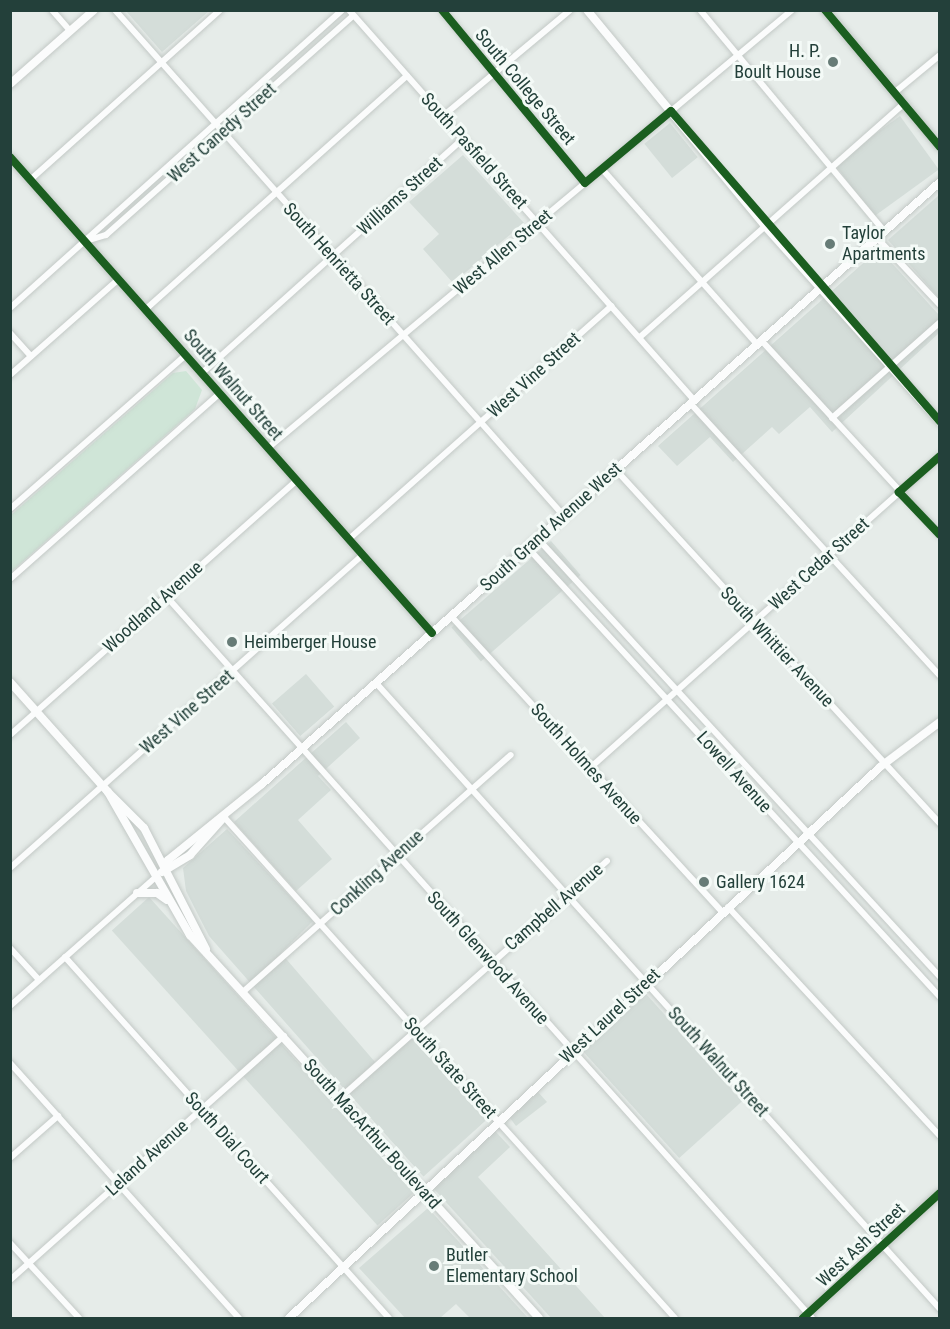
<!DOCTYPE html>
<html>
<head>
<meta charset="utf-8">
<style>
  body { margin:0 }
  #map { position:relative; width:950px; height:1329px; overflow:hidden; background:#e6ece9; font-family:"Roboto Condensed",sans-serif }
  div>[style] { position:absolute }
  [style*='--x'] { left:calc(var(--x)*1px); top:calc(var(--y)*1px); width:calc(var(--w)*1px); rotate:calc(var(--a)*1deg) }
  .built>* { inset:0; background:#d4ddd9; transform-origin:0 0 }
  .green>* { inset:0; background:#cfe5d7 }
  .roads { filter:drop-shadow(0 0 2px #c3c9c6) drop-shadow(0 0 2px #c3c9c6) }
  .street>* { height:6px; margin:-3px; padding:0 3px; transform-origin:3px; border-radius:3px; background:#fbfcfc }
  .secondary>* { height:8px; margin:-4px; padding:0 4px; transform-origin:4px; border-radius:4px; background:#fbfcfc }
  .cycleway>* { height:8px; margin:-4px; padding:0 4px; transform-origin:4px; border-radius:4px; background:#1b5e20 }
  .dots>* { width:16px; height:16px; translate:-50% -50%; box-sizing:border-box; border:3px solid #f4faf7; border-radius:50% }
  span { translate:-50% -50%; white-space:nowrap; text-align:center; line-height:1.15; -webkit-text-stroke:6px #f4faf7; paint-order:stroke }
  .poi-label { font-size:18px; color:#23403a }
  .right { translate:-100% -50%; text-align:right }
  .left { translate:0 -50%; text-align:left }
  .street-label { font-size:18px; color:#23403a }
  .frame { position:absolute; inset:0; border:12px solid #23403a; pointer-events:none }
</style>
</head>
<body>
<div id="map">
  <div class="built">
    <i style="clip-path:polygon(126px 11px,209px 11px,162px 52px)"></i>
    <i style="left:900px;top:116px;width:66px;height:81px;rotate:54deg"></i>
    <i style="left:670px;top:123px;width:44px;height:33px;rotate:51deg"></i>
    <i style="clip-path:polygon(463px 155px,524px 223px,453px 283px,423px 249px,439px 234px,409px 202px)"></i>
    <i style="clip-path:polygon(939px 195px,939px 298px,888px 240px)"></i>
    <i style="clip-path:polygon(879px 249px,939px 315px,939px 333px,832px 432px,810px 407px,779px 434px,772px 427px,733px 462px,710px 437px,677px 466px,658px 446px)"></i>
    <i style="left:551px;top:541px;width:45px;height:132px;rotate:49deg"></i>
    <i style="left:306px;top:674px;width:43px;height:45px;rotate:49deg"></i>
    <i style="clip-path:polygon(346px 722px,360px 738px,318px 776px,331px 790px,298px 820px,332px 859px,296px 891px,234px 822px)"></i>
    <i style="clip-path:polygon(227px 829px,313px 921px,281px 953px,375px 1062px,345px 1090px,209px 936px,186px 891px,183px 868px)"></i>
    <i style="left:149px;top:897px;width:397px;height:50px;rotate:48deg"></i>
    <i style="left:646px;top:994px;width:144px;height:85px;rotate:48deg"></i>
    <i style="left:411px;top:1037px;width:112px;height:84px;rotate:48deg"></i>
    <i style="clip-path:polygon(538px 1092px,547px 1102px,516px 1126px,510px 1118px)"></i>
    <i style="clip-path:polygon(495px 1131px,510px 1147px,478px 1177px,605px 1318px,551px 1318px,434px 1189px)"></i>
    <i style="clip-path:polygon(428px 1208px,489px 1275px,528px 1318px,470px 1318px,456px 1304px,440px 1318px,405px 1318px,359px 1268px)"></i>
  </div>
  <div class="green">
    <i style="clip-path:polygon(186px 371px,202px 390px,195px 409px,11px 572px,11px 515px,173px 373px)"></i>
  </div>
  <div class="roads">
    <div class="street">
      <i style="--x:52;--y:10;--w:28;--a:49"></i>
      <i style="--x:115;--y:10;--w:676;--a:48.42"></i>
      <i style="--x:349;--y:10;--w:521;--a:48.5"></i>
      <i style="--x:442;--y:10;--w:224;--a:50.4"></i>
      <i style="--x:700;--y:10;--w:288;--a:50.2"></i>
      <i style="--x:894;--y:93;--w:60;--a:-39.6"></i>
      <i style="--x:443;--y:116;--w:165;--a:-39.8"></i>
      <i style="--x:602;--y:169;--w:234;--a:48.5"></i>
      <i style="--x:30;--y:180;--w:255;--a:-41.8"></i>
      <i style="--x:877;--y:238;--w:92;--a:46.8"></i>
      <i style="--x:86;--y:241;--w:21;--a:-17"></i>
      <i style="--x:106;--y:235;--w:330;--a:-41.6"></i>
      <i style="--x:10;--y:308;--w:446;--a:-41.9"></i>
      <i style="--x:146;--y:309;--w:350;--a:-41.8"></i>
      <i style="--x:10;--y:333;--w:31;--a:48"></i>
      <i style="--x:640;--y:337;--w:351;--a:-41.5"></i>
      <i style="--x:761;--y:340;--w:265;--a:47.4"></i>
      <i style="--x:202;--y:373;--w:351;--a:-41.9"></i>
      <i style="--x:10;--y:375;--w:145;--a:-41.4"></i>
      <i style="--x:690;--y:403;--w:370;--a:47.5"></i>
      <i style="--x:832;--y:418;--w:144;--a:-41.6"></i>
      <i style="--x:268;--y:448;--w:683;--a:-39.89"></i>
      <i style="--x:616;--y:470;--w:480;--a:47.5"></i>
      <i style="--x:10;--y:509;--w:234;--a:-41.2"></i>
      <i style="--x:349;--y:539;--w:351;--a:-41.6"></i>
      <i style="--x:538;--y:539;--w:595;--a:47.45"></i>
      <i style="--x:528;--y:548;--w:609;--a:47.46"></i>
      <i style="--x:10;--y:579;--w:281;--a:-41.5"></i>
      <i style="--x:166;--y:596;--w:969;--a:48.18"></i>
      <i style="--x:451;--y:616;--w:401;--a:47.5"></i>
      <i style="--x:376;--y:683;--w:843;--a:47.98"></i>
      <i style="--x:10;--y:735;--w:384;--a:-41.6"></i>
      <i style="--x:590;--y:768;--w:469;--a:-41.7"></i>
      <i style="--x:224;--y:817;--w:674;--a:48.01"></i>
      <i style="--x:10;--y:868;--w:472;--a:-41.6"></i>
      <i style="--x:728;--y:907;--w:312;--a:47.2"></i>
      <i style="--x:10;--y:948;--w:43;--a:47.8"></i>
      <i style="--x:65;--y:957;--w:485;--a:48.1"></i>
      <i style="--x:244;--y:991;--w:356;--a:-41.5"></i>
      <i style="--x:10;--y:1006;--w:196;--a:-41.5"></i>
      <i style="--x:10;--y:1063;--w:343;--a:48.1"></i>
      <i style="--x:340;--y:1098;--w:357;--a:-41.6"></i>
      <i style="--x:10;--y:1158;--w:64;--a:-41.2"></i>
      <i style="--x:10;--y:1243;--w:102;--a:47.4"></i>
      <i style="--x:10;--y:1280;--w:367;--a:-41.7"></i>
    </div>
    <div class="secondary">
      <i style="--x:587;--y:10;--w:280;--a:50.5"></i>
      <i style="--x:765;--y:226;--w:263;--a:48.2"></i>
      <i style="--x:825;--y:10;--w:179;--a:50"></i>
      <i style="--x:10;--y:84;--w:112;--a:-41.4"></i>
      <i style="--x:10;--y:157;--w:636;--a:48.44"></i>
      <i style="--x:10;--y:682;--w:147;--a:48.3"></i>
      <i style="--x:108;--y:792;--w:165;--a:60.2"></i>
      <i style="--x:190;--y:935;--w:518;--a:47.66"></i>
      <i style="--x:108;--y:792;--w:51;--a:45"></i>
      <i style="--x:144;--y:828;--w:136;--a:62.9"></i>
      <i style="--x:166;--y:869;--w:9;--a:-77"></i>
      <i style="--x:168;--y:860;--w:121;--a:-39"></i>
      <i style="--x:262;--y:784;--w:907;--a:-41.6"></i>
      <i style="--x:162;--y:872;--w:33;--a:-31"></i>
      <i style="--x:190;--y:855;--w:51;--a:-48.2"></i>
      <i style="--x:137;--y:893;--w:20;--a:0"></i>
      <i style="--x:157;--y:893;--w:12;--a:35"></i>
      <i style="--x:289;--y:1318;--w:808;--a:-42.99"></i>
      <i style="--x:880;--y:767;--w:75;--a:-36.9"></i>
      <i style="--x:803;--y:1318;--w:185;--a:-42.4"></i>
    </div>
  </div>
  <div class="cycleway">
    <i style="--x:442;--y:10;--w:224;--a:50.4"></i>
    <i style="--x:585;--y:183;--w:112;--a:-39.9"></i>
    <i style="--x:671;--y:111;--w:411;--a:49.1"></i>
    <i style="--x:825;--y:10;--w:179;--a:50"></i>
    <i style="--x:10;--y:157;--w:636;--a:48.44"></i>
    <i style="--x:940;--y:456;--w:55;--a:138.7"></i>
    <i style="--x:899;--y:492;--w:59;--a:46.4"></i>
    <i style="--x:803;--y:1318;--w:185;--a:-42.4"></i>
  </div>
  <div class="dots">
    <i style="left:833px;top:62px;background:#677c77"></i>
    <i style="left:830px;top:244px;background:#677c77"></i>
    <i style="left:232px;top:642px;background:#677c77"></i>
    <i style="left:704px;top:882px;background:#677c77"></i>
    <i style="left:434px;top:1266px;background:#677c77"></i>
  </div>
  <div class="poi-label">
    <span class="right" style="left:821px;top:62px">H. P.<br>Boult House</span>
    <span class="left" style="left:842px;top:244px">Taylor<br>Apartments</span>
    <span class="left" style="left:244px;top:642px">Heimberger House</span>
    <span class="left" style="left:716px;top:882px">Gallery 1624</span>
    <span class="left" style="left:446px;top:1266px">Butler<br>Elementary School</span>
  </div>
  <div class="street-label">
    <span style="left:525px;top:87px;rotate:50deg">South College Street</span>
    <span style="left:222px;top:133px;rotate:-42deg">West Canedy Street</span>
    <span style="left:474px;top:151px;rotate:48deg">South Pasfield Street</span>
    <span style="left:400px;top:196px;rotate:-42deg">Williams Street</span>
    <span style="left:503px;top:252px;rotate:-40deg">West Allen Street</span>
    <span style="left:339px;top:264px;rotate:48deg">South Henrietta Street</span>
    <span style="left:534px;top:375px;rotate:-42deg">West Vine Street</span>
    <span style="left:233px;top:385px;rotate:49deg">South Walnut Street</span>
    <span style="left:551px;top:527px;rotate:-42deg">South Grand Avenue West</span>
    <span style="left:819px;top:564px;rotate:-42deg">West Cedar Street</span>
    <span style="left:153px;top:607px;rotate:-42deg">Woodland Avenue</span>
    <span style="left:777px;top:647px;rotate:47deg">South Whittier Avenue</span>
    <span style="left:187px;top:712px;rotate:-41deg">West Vine Street</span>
    <span style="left:586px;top:764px;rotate:48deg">South Holmes Avenue</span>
    <span style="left:734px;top:772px;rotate:48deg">Lowell Avenue</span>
    <span style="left:377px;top:873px;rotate:-42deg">Conkling Avenue</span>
    <span style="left:554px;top:907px;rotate:-41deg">Campbell Avenue</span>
    <span style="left:488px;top:958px;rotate:48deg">South Glenwood Avenue</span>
    <span style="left:610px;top:1016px;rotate:-43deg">West Laurel Street</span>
    <span style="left:718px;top:1062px;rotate:48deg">South Walnut Street</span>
    <span style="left:450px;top:1068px;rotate:48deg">South State Street</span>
    <span style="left:372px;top:1134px;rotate:48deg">South MacArthur Boulevard</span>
    <span style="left:227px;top:1138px;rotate:48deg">South Dial Court</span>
    <span style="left:147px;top:1158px;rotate:-42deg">Leland Avenue</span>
    <span style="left:861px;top:1245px;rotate:-43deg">West Ash Street</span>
  </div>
  <div class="frame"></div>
</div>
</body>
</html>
